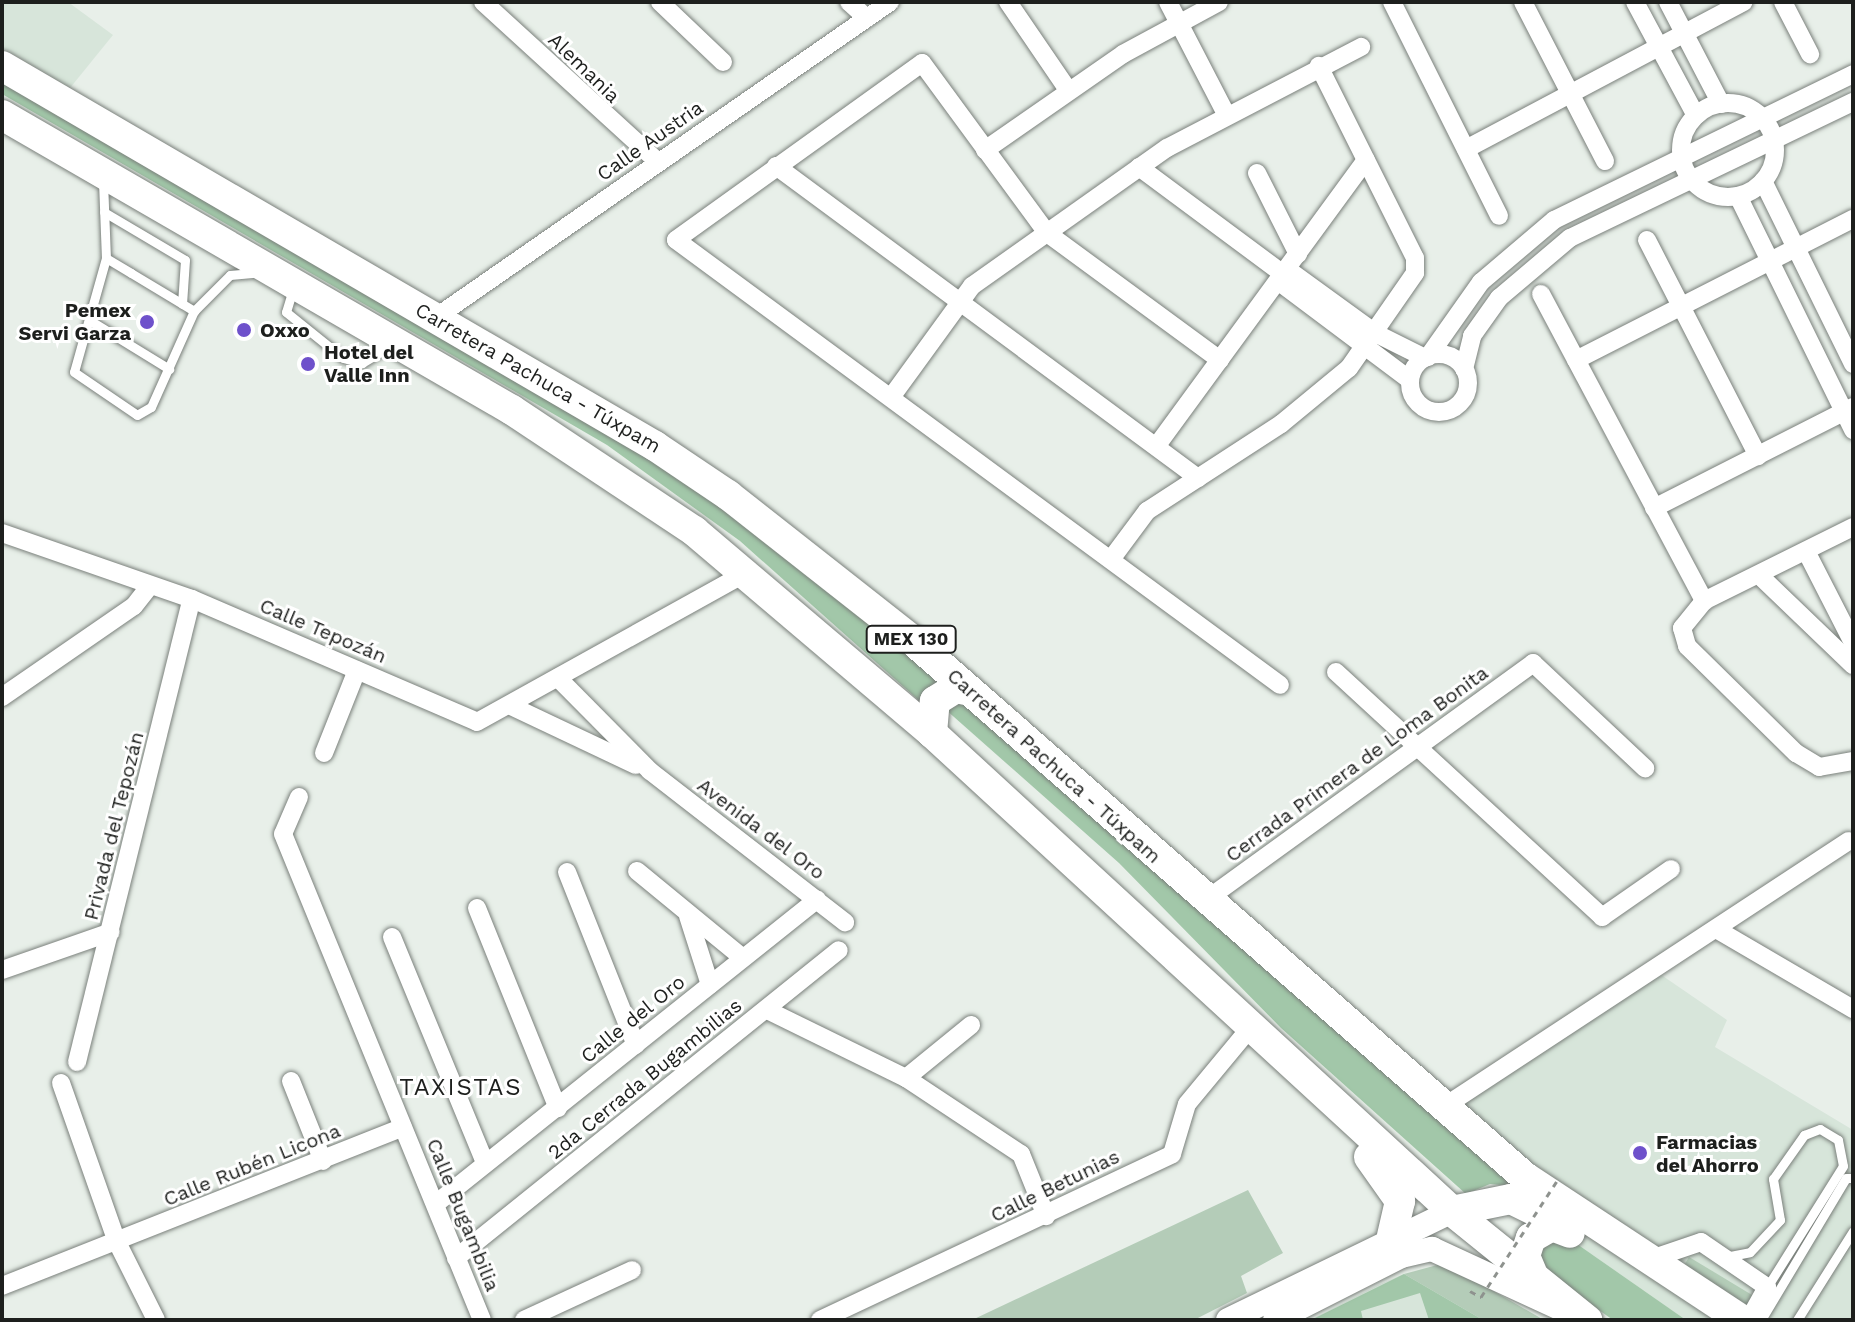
<!DOCTYPE html>
<html>
<head>
<meta charset="utf-8">
<style>
  body { margin:0 }
  #map { position:relative; width:1855px; height:1322px; overflow:hidden; background:#e8efe9; font-family:"Work Sans",sans-serif }
  div>[style] { position:absolute }
  [style*='--x'] { left:calc(var(--x)*1px); top:calc(var(--y)*1px); width:calc(var(--w)*1px); rotate:calc(var(--a)*1deg) }
  .built>* { inset:0; background:#d7e5da }
  .green>* { inset:0; background:#b4ccb8; transform-origin:0 0 }
  .forest>* { inset:0; background:#a2c7a9 }
  .path>* { height:3px; margin-top:-1.5px; transform-origin:0; background:repeating-linear-gradient(90deg,#8e928e 0 6px,transparent 0 12px) }
  .roads { filter:drop-shadow(0 0 2px #7a807b) drop-shadow(0 0 2px #7a807b) }
  .service>* { height:9px; margin:-4.5px; padding:0 4.5px; transform-origin:4.5px; border-radius:4.5px; background:#fff }
  .minor>* { height:18px; margin:-9px; padding:0 9px; transform-origin:9px; border-radius:9px; background:#fff }
  .minor>.ring { margin:-9px; padding:0; box-sizing:content-box; background:none; border:18px solid #fff; border-radius:50% }
  .tertiary>* { height:24px; margin:-12px; padding:0 12px; transform-origin:12px; border-radius:12px; background:#fff }
  .primary>* { height:30px; margin:-15px; padding:0 15px; transform-origin:15px; border-radius:15px; background:#fff }
  .path-bridge>* { height:3px; margin-top:-1.5px; transform-origin:0; background:repeating-linear-gradient(90deg,#8e928e 0 6px,transparent 0 12px) }
  .dots>* { width:22px; height:22px; translate:-50% -50%; box-sizing:border-box; border:4px solid #fff; border-radius:50% }
  span { translate:-50% -50%; white-space:nowrap; text-align:center; line-height:1.15; -webkit-text-stroke:6px #fff; paint-order:stroke }
  .shield-label span { padding:2px 6px; background:#fff; border:2px solid; border-radius:6px; -webkit-text-stroke-width:0 }
  .shield-label { font-size:18px; color:#1d1f1d; font-weight:700 }
  .street-label { font-size:20px; color:#1d1f1d }
  .poi-label { font-size:20px; color:#1d1f1d; font-weight:700 }
  .right { translate:-100% -50%; text-align:right }
  .left { translate:0 -50%; text-align:left }
  .quarter-label { font-size:24px; color:#1d1f1d; letter-spacing:2px }
  .frame { position:absolute; inset:0; border:4px solid #1d1f1d; pointer-events:none }
</style>
</head>
<body>
<div id="map">
  <div class="built">
    <i style="clip-path:polygon(2px 2px,68px 2px,113px 35px,70px 88px,2px 48px)"></i>
    <i style="clip-path:polygon(1657px 972px,1727px 1020px,1715px 1047px,1853px 1130px,1853px 1320px,1686px 1320px,1577px 1244px,1440px 1120px)"></i>
    <i style="clip-path:polygon(1404px 1274px,1483px 1320px,1310px 1320px,1378px 1285px)"></i>
  </div>
  <div class="green">
    <i style="clip-path:polygon(1248px 1190px,1283px 1253px,1241px 1276px,1247px 1293px,1194px 1320px,972px 1320px)"></i>
    <i style="left:1689px;top:1257px;width:76px;height:11px;rotate:31deg"></i>
    <i style="clip-path:polygon(1441px 1264px,1464px 1274px,1544px 1320px,1483px 1320px,1404px 1274px)"></i>
  </div>
  <div class="forest">
    <i style="clip-path:polygon(2px 71px,618px 431px,948px 678px,924px 705px,740px 541px,607px 445px,2px 94px)"></i>
    <i style="clip-path:polygon(957px 696px,1523px 1187px,1490px 1184px,1466px 1194px,1281px 1028px,1119px 863px,945px 709px)"></i>
    <i style="clip-path:polygon(1541px 1240px,1577px 1244px,1686px 1320px,1613px 1320px,1541px 1269px,1535px 1249px)"></i>
    <i style="clip-path:polygon(1404px 1274px,1483px 1320px,1429px 1320px,1420px 1293px,1361px 1311px,1363px 1320px,1311px 1320px)"></i>
  </div>
  <div class="path">
    <i style="--x:1470;--y:1291;--w:13;--a:29"></i>
  </div>
  <div class="roads">
    <div class="service">
      <i style="--x:103;--y:181;--w:77;--a:87.8"></i>
      <i style="--x:106;--y:258;--w:29;--a:31"></i>
      <i style="--x:131;--y:273;--w:74;--a:31.1"></i>
      <i style="--x:194;--y:311;--w:51;--a:-45"></i>
      <i style="--x:230;--y:275;--w:25;--a:-5"></i>
      <i style="--x:104;--y:212;--w:94;--a:30.7"></i>
      <i style="--x:185;--y:260;--w:44;--a:93.9"></i>
      <i style="--x:106;--y:258;--w:118;--a:105.7"></i>
      <i style="--x:74;--y:372;--w:76;--a:34.3"></i>
      <i style="--x:137;--y:415;--w:16;--a:-30"></i>
      <i style="--x:151;--y:407;--w:105;--a:-65.9"></i>
      <i style="--x:293;--y:289;--w:24;--a:107"></i>
      <i style="--x:286;--y:312;--w:73;--a:38.9"></i>
      <i style="--x:343;--y:358;--w:20;--a:15"></i>
      <i style="--x:362;--y:363;--w:35;--a:-31"></i>
      <i style="--x:91;--y:321;--w:92;--a:31.6"></i>
      <i style="--x:1725;--y:1257;--w:25;--a:-11"></i>
      <i style="--x:1750;--y:1252;--w:44;--a:-46.8"></i>
      <i style="--x:1780;--y:1220;--w:42;--a:-99.7"></i>
      <i style="--x:1773;--y:1179;--w:54;--a:-54.8"></i>
      <i style="--x:1804;--y:1135;--w:17;--a:-21"></i>
      <i style="--x:1820;--y:1129;--w:21;--a:31"></i>
      <i style="--x:1838;--y:1140;--w:26;--a:79"></i>
      <i style="--x:1843;--y:1166;--w:143;--a:122.1"></i>
      <i style="--x:1761;--y:1320;--w:165;--a:-59.1"></i>
      <i style="--x:1846;--y:1178;--w:7;--a:0"></i>
      <i style="--x:1797;--y:1320;--w:105;--a:-57.8"></i>
    </div>
    <div class="minor">
      <i style="--x:483;--y:2;--w:237;--a:42.4"></i>
      <i style="--x:660;--y:2;--w:87;--a:43.6"></i>
      <i style="--x:849;--y:2;--w:24;--a:42"></i>
      <i style="--x:1008;--y:2;--w:107;--a:55.7"></i>
      <i style="--x:1168;--y:2;--w:126;--a:62.6"></i>
      <i style="--x:1392;--y:2;--w:239;--a:63.4"></i>
      <i style="--x:1523;--y:2;--w:179;--a:62.7"></i>
      <i style="--x:1635;--y:2;--w:129;--a:61.8"></i>
      <i style="--x:1668;--y:2;--w:115;--a:62.5"></i>
      <i style="--x:1783;--y:2;--w:59;--a:62.6"></i>
      <i class="ring" style="left:1681px;top:103px;width:76px;height:76px"></i>
      <i style="--x:1466;--y:149;--w:314;--a:-27.9"></i>
      <i style="--x:985;--y:150;--w:168;--a:-34.8"></i>
      <i style="--x:1123;--y:54;--w:109;--a:-28.4"></i>
      <i style="--x:776;--y:166;--w:525;--a:36.48"></i>
      <i style="--x:1139;--y:167;--w:179;--a:36.6"></i>
      <i style="--x:1257;--y:173;--w:91;--a:63.2"></i>
      <i style="--x:1763;--y:181;--w:204;--a:63.8"></i>
      <i style="--x:1738;--y:196;--w:261;--a:63.8"></i>
      <i style="--x:1647;--y:240;--w:243;--a:62.8"></i>
      <i style="--x:1287;--y:269;--w:109;--a:36"></i>
      <i style="--x:1375;--y:333;--w:56;--a:26.6"></i>
      <i style="--x:1278;--y:281;--w:165;--a:36.9"></i>
      <i style="--x:1541;--y:294;--w:348;--a:62"></i>
      <i style="--x:435;--y:318;--w:554;--a:-34.78"></i>
      <i class="ring" style="left:1410px;top:354px;width:40px;height:40px"></i>
      <i style="--x:1428;--y:357;--w:92;--a:-54.8"></i>
      <i style="--x:1481;--y:282;--w:96;--a:-40.3"></i>
      <i style="--x:1554;--y:220;--w:333;--a:-26"></i>
      <i style="--x:1220;--y:360;--w:215;--a:-143.7"></i>
      <i style="--x:1047;--y:233;--w:211;--a:-126.3"></i>
      <i style="--x:922;--y:63;--w:303;--a:144.3"></i>
      <i style="--x:676;--y:240;--w:750;--a:36.38"></i>
      <i style="--x:1576;--y:360;--w:311;--a:-27"></i>
      <i style="--x:1464;--y:369;--w:34;--a:-76"></i>
      <i style="--x:1472;--y:336;--w:47;--a:-54.6"></i>
      <i style="--x:1499;--y:298;--w:93;--a:-40.2"></i>
      <i style="--x:1570;--y:238;--w:314;--a:-25.7"></i>
      <i style="--x:892;--y:396;--w:136;--a:-54"></i>
      <i style="--x:972;--y:286;--w:239;--a:-35.3"></i>
      <i style="--x:1167;--y:148;--w:219;--a:-27.5"></i>
      <i style="--x:1158;--y:444;--w:352;--a:-53.8"></i>
      <i style="--x:1654;--y:508;--w:223;--a:-26.9"></i>
      <i style="--x:1853;--y:527;--w:166;--a:153.6"></i>
      <i style="--x:1704;--y:601;--w:35;--a:129"></i>
      <i style="--x:1682;--y:628;--w:19;--a:74"></i>
      <i style="--x:1687;--y:646;--w:153;--a:44.5"></i>
      <i style="--x:1796;--y:753;--w:27;--a:31"></i>
      <i style="--x:1819;--y:767;--w:35;--a:-10"></i>
      <i style="--x:2;--y:533;--w:201;--a:19.2"></i>
      <i style="--x:192;--y:599;--w:310;--a:23.3"></i>
      <i style="--x:477;--y:722;--w:310;--a:-29"></i>
      <i style="--x:1806;--y:551;--w:103;--a:62.9"></i>
      <i style="--x:1112;--y:558;--w:59;--a:-53.3"></i>
      <i style="--x:1147;--y:511;--w:160;--a:-33"></i>
      <i style="--x:1281;--y:424;--w:88;--a:-39.5"></i>
      <i style="--x:1349;--y:368;--w:116;--a:-55.2"></i>
      <i style="--x:1415;--y:273;--w:15;--a:-90"></i>
      <i style="--x:1415;--y:258;--w:215;--a:-116.6"></i>
      <i style="--x:1759;--y:575;--w:130;--a:43.8"></i>
      <i style="--x:1336;--y:672;--w:362;--a:42.6"></i>
      <i style="--x:1602;--y:917;--w:84;--a:-34.8"></i>
      <i style="--x:558;--y:678;--w:131;--a:45.3"></i>
      <i style="--x:650;--y:771;--w:247;--a:37.8"></i>
      <i style="--x:2;--y:697;--w:160;--a:-34.6"></i>
      <i style="--x:134;--y:606;--w:24;--a:-52"></i>
      <i style="--x:511;--y:706;--w:138;--a:25.3"></i>
      <i style="--x:324;--y:753;--w:89;--a:-68.3"></i>
      <i style="--x:299;--y:797;--w:40;--a:113.4"></i>
      <i style="--x:283;--y:834;--w:525;--a:67.73"></i>
      <i style="--x:637;--y:871;--w:137;--a:39.4"></i>
      <i style="--x:567;--y:872;--w:186;--a:68.3"></i>
      <i style="--x:1206;--y:900;--w:404;--a:-35.9"></i>
      <i style="--x:1533;--y:663;--w:154;--a:43.2"></i>
      <i style="--x:477;--y:908;--w:216;--a:68"></i>
      <i style="--x:688;--y:916;--w:72;--a:72.3"></i>
      <i style="--x:1716;--y:929;--w:159;--a:30.3"></i>
      <i style="--x:392;--y:937;--w:244;--a:67.6"></i>
      <i style="--x:2;--y:970;--w:115;--a:-19.2"></i>
      <i style="--x:767;--y:1010;--w:155;--a:26.1"></i>
      <i style="--x:906;--y:1078;--w:138;--a:33.5"></i>
      <i style="--x:1021;--y:1154;--w:67;--a:68"></i>
      <i style="--x:77;--y:1062;--w:477;--a:-76.1"></i>
      <i style="--x:906;--y:1078;--w:84;--a:-39.2"></i>
      <i style="--x:291;--y:1081;--w:86;--a:68.2"></i>
      <i style="--x:61;--y:1083;--w:169;--a:70.6"></i>
      <i style="--x:117;--y:1242;--w:87;--a:63.4"></i>
      <i style="--x:1442;--y:1108;--w:486;--a:-33.3"></i>
      <i style="--x:438;--y:1202;--w:485;--a:-38.6"></i>
      <i style="--x:456;--y:1258;--w:491;--a:-38.8"></i>
      <i style="--x:1648;--y:1260;--w:56;--a:-18.8"></i>
      <i style="--x:1701;--y:1242;--w:80;--a:34.3"></i>
      <i style="--x:1767;--y:1287;--w:38;--a:119"></i>
      <i style="--x:2;--y:1286;--w:431;--a:-21.6"></i>
      <i style="--x:524;--y:1320;--w:119;--a:-24.8"></i>
      <i style="--x:820;--y:1320;--w:389;--a:-25.2"></i>
      <i style="--x:1172;--y:1154;--w:52;--a:-73.3"></i>
      <i style="--x:1187;--y:1104;--w:99;--a:-50.3"></i>
    </div>
    <div class="tertiary">
      <i style="--x:1228;--y:1320;--w:249;--a:-25.9"></i>
      <i style="--x:1275;--y:1320;--w:141;--a:-26.9"></i>
      <i style="--x:1401;--y:1256;--w:32;--a:-13"></i>
      <i style="--x:1432;--y:1249;--w:160;--a:24.8"></i>
    </div>
    <div class="primary">
      <i style="--x:2;--y:66;--w:756;--a:30.2"></i>
      <i style="--x:655;--y:446;--w:88;--a:33.9"></i>
      <i style="--x:728;--y:495;--w:234;--a:38.2"></i>
      <i style="--x:912;--y:640;--w:815;--a:41.22"></i>
      <i style="--x:1525;--y:1177;--w:260;--a:33.4"></i>
      <i style="--x:2;--y:115;--w:589;--a:30.05"></i>
      <i style="--x:512;--y:410;--w:219;--a:33.6"></i>
      <i style="--x:694;--y:531;--w:312;--a:40.3"></i>
      <i style="--x:932;--y:733;--w:706;--a:42.59"></i>
      <i style="--x:1452;--y:1211;--w:174;--a:38.9"></i>
      <i style="--x:932;--y:733;--w:32;--a:-85"></i>
      <i style="--x:935;--y:701;--w:25;--a:-32"></i>
      <i style="--x:956;--y:688;--w:14;--a:12"></i>
      <i style="--x:1369;--y:1157;--w:54;--a:54.8"></i>
      <i style="--x:1400;--y:1201;--w:37;--a:103"></i>
      <i style="--x:1452;--y:1211;--w:60;--a:-11.5"></i>
      <i style="--x:1511;--y:1199;--w:61;--a:26.1"></i>
      <i style="--x:1536;--y:1282;--w:28;--a:-113"></i>
      <i style="--x:1525;--y:1256;--w:19;--a:-72"></i>
      <i style="--x:1531;--y:1238;--w:24;--a:-30"></i>
      <i style="--x:1552;--y:1226;--w:19;--a:21"></i>
    </div>
  </div>
  <div class="path-bridge">
    <i style="--x:1481;--y:1297;--w:142;--a:-56.8"></i>
  </div>
  <div class="dots">
    <i style="left:147px;top:322px;background:#6e51cb"></i>
    <i style="left:244px;top:330px;background:#6e51cb"></i>
    <i style="left:308px;top:364px;background:#6e51cb"></i>
    <i style="left:1640px;top:1153px;background:#6e51cb"></i>
  </div>
  <div class="shield-label">
    <span style="left:911px;top:639px">MEX 130</span>
  </div>
  <div class="street-label">
    <span style="left:584px;top:68px;rotate:44deg">Alemania</span>
    <span style="left:650px;top:141px;rotate:-35deg">Calle Austria</span>
    <span style="left:538px;top:378px;rotate:30deg">Carretera Pachuca - Túxpam</span>
    <span style="left:323px;top:631px;rotate:23deg">Calle Tepozán</span>
    <span style="left:1357px;top:764px;rotate:-36deg">Cerrada Primera de Loma Bonita</span>
    <span style="left:1054px;top:766px;rotate:42deg">Carretera Pachuca - Túxpam</span>
    <span style="left:114px;top:826px;rotate:-76deg">Privada del Tepozán</span>
    <span style="left:761px;top:829px;rotate:37deg">Avenida del Oro</span>
    <span style="left:633px;top:1019px;rotate:-39deg">Calle del Oro</span>
    <span style="left:645px;top:1079px;rotate:-39deg">2da Cerrada Bugambilias</span>
    <span style="left:252px;top:1165px;rotate:-22deg">Calle Rubén Licona</span>
    <span style="left:1055px;top:1186px;rotate:-26deg">Calle Betunias</span>
    <span style="left:463px;top:1215px;rotate:68deg">Calle Bugambilia</span>
  </div>
  <div class="poi-label">
    <span class="right" style="left:131px;top:322px">Pemex<br>Servi Garza</span>
    <span class="left" style="left:260px;top:330px">Oxxo</span>
    <span class="left" style="left:324px;top:364px">Hotel del<br>Valle Inn</span>
    <span class="left" style="left:1656px;top:1154px">Farmacias<br>del Ahorro</span>
  </div>
  <div class="quarter-label">
    <span style="left:461px;top:1088px">TAXISTAS</span>
  </div>
  <div class="frame"></div>
</div>
</body>
</html>
